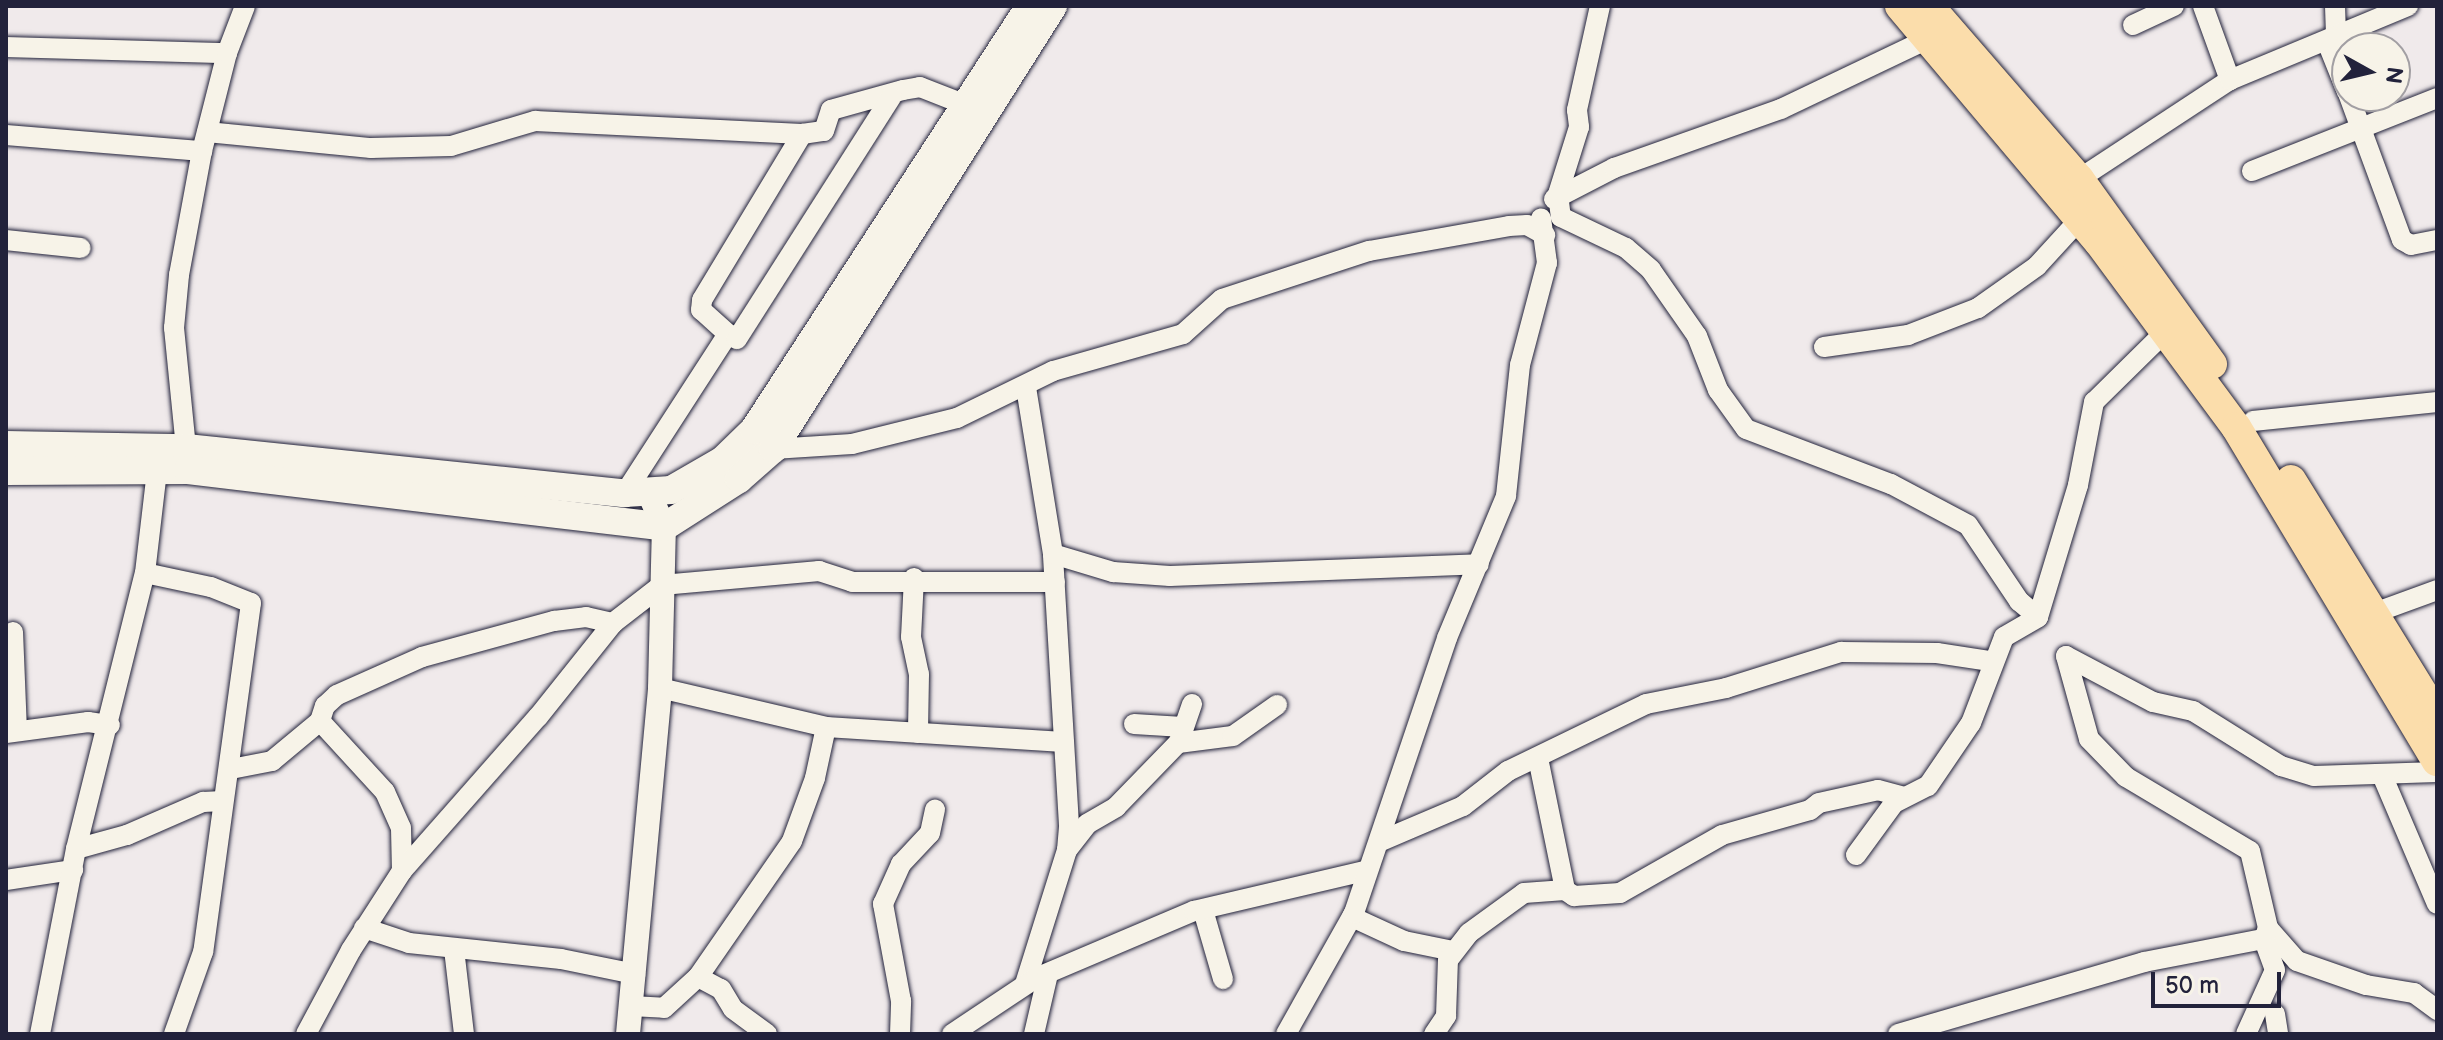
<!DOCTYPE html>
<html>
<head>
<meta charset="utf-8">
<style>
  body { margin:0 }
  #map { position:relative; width:2443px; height:1040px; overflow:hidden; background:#f0eaeb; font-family:"Balsamiq Sans",sans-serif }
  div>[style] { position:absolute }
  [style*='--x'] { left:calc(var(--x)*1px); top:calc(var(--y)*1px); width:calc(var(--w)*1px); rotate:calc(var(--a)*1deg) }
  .roads { filter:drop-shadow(0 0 2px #22223b) drop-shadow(0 0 2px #22223b) }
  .minor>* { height:20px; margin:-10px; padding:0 10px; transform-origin:10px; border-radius:10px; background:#f7f3e8 }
  .tertiary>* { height:24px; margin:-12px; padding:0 12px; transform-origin:12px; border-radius:12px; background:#f7f3e8 }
  .secondary>* { height:28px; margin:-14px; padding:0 14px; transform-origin:14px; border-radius:14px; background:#f7f3e8 }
  .primary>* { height:30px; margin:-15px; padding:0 15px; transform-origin:15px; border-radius:15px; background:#fbddab }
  span { translate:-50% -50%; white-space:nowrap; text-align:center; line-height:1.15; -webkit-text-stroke:6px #f7f3e8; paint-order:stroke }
  .frame { position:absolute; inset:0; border:8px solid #22223b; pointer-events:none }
  .north { position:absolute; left:2331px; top:32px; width:80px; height:80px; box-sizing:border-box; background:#f7f3e8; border:2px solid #a29fa3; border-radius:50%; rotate:98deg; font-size:22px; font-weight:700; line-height:32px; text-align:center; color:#22223b }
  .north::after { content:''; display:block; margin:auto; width:28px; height:36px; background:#22223b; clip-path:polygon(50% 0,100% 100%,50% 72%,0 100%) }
  .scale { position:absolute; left:2151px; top:972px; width:130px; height:36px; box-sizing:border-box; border:4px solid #22223b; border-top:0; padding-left:10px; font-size:24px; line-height:28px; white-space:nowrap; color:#22223b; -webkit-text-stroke:6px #f7f3e8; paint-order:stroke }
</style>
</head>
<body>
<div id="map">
  <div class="roads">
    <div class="minor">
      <i style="--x:1600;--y:6;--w:107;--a:102.5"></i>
      <i style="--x:1577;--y:110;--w:17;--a:83"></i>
      <i style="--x:1579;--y:127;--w:70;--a:107.4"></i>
      <i style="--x:1558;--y:194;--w:23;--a:83"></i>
      <i style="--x:1561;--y:217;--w:72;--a:25.5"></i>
      <i style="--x:1626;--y:248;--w:33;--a:41"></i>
      <i style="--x:1651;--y:270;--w:80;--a:55.1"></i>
      <i style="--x:1697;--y:336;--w:58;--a:68.7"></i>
      <i style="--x:1718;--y:390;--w:48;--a:54.3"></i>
      <i style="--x:1746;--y:429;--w:155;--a:20.8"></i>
      <i style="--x:1891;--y:484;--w:87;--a:28"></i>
      <i style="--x:1968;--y:525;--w:92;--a:56.1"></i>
      <i style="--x:2019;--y:601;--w:25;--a:40"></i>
      <i style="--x:2203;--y:6;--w:79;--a:70"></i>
      <i style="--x:2335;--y:6;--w:32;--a:88"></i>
      <i style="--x:2133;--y:25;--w:45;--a:-24.9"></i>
      <i style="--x:2327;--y:42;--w:54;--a:68.2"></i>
      <i style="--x:6;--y:47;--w:221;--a:1.6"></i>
      <i style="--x:2349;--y:96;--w:153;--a:69.8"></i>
      <i style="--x:2402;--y:240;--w:10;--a:29"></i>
      <i style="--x:2411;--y:245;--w:26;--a:-11"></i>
      <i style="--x:207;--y:132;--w:165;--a:5.6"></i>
      <i style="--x:371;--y:148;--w:80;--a:-1.4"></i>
      <i style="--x:451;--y:146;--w:88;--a:-16.6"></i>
      <i style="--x:535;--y:121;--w:267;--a:2.8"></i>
      <i style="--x:802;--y:134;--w:22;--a:-8"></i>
      <i style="--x:824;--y:131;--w:22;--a:-72"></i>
      <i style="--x:831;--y:110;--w:75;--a:-15.5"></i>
      <i style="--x:903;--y:90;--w:17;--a:-10"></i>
      <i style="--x:920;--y:87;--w:49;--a:21.4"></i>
      <i style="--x:6;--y:135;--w:197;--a:4.7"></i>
      <i style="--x:2252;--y:171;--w:199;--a:-21.5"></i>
      <i style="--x:2079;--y:179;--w:181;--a:-33.3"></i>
      <i style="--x:2230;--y:80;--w:193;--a:-22.6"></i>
      <i style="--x:1554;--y:199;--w:68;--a:-27.3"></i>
      <i style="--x:1614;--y:168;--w:177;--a:-19.5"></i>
      <i style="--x:1781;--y:109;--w:163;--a:-25.5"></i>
      <i style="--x:6;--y:240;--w:75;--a:6.1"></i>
      <i style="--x:728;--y:334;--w:36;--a:-138"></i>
      <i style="--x:701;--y:310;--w:10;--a:-84"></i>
      <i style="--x:702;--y:300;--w:194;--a:-58.9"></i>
      <i style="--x:1824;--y:347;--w:85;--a:-8.1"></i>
      <i style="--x:1908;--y:335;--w:75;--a:-21.1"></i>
      <i style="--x:1978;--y:308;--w:72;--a:-35.4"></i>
      <i style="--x:2037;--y:266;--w:64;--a:-47.5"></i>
      <i style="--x:2253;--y:421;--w:185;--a:-5.9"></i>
      <i style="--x:186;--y:448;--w:121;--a:-95.7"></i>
      <i style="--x:174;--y:328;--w:53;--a:-84.6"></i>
      <i style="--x:179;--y:275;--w:126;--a:-79.5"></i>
      <i style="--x:202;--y:151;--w:101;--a:-75.7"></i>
      <i style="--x:227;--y:53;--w:50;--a:-69"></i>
      <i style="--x:773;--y:449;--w:79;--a:-3.6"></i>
      <i style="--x:852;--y:444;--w:108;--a:-13.9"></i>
      <i style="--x:957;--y:418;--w:107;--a:-26.1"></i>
      <i style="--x:1053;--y:371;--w:135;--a:-15.9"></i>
      <i style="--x:1183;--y:334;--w:52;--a:-41.9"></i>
      <i style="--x:1222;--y:299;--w:155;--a:-18.1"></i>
      <i style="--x:1369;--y:251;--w:142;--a:-10.1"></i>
      <i style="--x:1509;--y:226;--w:18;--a:-3"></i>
      <i style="--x:1527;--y:225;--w:21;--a:29"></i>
      <i style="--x:625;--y:493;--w:189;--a:-57.1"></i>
      <i style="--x:728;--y:334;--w:10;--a:29"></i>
      <i style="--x:737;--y:339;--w:287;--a:-57.5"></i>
      <i style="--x:1053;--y:554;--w:63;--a:16.7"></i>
      <i style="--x:1113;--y:572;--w:57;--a:4"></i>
      <i style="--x:1170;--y:576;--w:309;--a:-2.2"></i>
      <i style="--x:145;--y:573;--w:67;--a:12"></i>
      <i style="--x:211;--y:587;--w:43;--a:21.8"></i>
      <i style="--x:251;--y:603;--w:352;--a:97.8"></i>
      <i style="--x:203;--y:952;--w:87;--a:109.5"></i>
      <i style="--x:914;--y:578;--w:59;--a:92.9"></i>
      <i style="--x:911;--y:637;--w:38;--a:78"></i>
      <i style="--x:919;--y:674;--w:59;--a:91"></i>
      <i style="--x:2377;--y:612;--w:64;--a:-20.1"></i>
      <i style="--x:13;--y:632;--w:99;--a:87.7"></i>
      <i style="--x:2066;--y:656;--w:86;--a:74.5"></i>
      <i style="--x:2089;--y:739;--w:53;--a:45.8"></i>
      <i style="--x:2126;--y:777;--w:144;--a:30.8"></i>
      <i style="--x:2250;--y:851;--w:79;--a:76.8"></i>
      <i style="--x:2268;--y:928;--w:44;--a:48.7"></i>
      <i style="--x:2297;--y:961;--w:73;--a:19.2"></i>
      <i style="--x:2366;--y:985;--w:49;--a:9.5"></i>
      <i style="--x:2414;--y:993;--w:29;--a:36"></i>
      <i style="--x:2066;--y:656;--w:98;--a:27.9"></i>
      <i style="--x:2153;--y:702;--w:41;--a:12.7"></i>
      <i style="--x:2193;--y:711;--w:104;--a:32"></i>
      <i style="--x:2281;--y:766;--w:34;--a:17"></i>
      <i style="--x:2314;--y:776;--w:123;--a:-1.9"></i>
      <i style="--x:660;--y:688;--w:171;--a:13.2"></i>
      <i style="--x:826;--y:727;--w:238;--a:3.6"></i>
      <i style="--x:320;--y:721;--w:96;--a:47.5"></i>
      <i style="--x:385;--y:792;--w:39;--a:66"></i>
      <i style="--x:401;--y:828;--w:43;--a:88.7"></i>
      <i style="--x:1134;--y:724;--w:49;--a:3.5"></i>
      <i style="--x:6;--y:733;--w:83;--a:-7.6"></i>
      <i style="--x:88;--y:722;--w:22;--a:8"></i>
      <i style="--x:1180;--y:739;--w:37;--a:-71"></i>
      <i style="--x:1538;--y:758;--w:135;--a:78.4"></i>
      <i style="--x:1565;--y:890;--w:11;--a:34"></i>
      <i style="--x:1574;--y:896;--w:46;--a:-3.7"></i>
      <i style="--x:1620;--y:893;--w:117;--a:-29.6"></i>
      <i style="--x:1722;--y:835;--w:91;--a:-15.9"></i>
      <i style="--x:1810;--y:810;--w:11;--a:-38"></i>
      <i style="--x:1819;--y:803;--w:60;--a:-12.4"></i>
      <i style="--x:1878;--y:790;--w:27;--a:15"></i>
      <i style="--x:231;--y:769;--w:42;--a:-11"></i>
      <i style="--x:272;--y:761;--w:62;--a:-39.8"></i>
      <i style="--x:320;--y:721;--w:16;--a:-72"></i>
      <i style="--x:325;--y:706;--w:16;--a:-43"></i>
      <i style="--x:337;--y:695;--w:93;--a:-24.1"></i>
      <i style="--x:422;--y:657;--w:137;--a:-15.3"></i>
      <i style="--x:554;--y:621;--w:32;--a:-7"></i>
      <i style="--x:586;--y:617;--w:28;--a:13"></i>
      <i style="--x:2382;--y:775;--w:140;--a:66.9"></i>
      <i style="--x:1381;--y:841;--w:89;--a:-23.1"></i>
      <i style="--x:1463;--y:806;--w:57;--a:-37.9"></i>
      <i style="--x:1508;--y:771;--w:153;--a:-25.9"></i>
      <i style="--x:1646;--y:704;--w:82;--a:-11.3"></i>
      <i style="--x:1726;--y:688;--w:121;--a:-17.4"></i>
      <i style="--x:1841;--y:652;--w:96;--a:0.6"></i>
      <i style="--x:1937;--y:653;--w:54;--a:8.6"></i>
      <i style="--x:76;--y:849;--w:53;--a:-15.4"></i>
      <i style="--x:127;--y:835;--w:83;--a:-23.5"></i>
      <i style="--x:203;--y:802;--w:20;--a:-3"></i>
      <i style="--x:1067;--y:850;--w:33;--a:-52"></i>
      <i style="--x:1087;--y:824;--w:34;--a:-30"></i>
      <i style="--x:1116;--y:807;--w:89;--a:-45.9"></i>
      <i style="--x:1178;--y:743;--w:55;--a:-7.3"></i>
      <i style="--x:1233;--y:736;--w:54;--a:-35.2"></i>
      <i style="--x:1856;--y:855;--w:64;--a:-53.8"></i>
      <i style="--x:1894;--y:803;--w:38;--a:-27"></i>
      <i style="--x:1928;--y:786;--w:76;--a:-55.7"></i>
      <i style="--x:1971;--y:723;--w:92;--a:-69"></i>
      <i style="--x:2004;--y:637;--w:39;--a:-30"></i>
      <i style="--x:2038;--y:617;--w:138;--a:-73.1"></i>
      <i style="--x:2078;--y:485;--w:85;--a:-79.1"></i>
      <i style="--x:2094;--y:402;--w:100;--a:-44.6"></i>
      <i style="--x:6;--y:880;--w:68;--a:-8.5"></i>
      <i style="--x:1203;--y:910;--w:72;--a:73.8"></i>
      <i style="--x:1352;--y:917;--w:57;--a:24.8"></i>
      <i style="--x:1404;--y:941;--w:50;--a:11.5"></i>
      <i style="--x:364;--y:928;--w:47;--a:18.4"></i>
      <i style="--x:409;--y:943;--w:153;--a:6"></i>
      <i style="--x:561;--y:959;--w:76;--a:11.5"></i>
      <i style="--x:454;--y:949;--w:86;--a:83.3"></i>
      <i style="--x:698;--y:977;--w:26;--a:28"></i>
      <i style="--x:721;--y:989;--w:23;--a:59"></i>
      <i style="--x:733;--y:1009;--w:42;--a:36.3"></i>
      <i style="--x:1025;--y:984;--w:140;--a:-72.6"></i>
      <i style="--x:1067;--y:850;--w:25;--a:-85"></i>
      <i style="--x:1069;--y:825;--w:271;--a:-93.4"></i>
      <i style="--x:1053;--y:554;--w:168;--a:-99.2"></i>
      <i style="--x:631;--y:1006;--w:33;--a:3"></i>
      <i style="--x:664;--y:1008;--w:46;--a:-42.4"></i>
      <i style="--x:698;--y:977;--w:165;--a:-55.3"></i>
      <i style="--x:792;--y:841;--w:67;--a:-69.9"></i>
      <i style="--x:815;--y:778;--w:52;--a:-77.8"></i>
      <i style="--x:2275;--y:1014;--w:20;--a:81"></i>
      <i style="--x:40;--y:1034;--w:188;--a:-79"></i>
      <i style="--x:76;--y:849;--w:284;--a:-76"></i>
      <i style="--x:145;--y:573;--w:103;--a:-83.3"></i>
      <i style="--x:306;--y:1034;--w:95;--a:-61.8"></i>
      <i style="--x:351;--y:950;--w:94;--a:-57.2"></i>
      <i style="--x:402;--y:871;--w:205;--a:-48.6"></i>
      <i style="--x:538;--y:717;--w:120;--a:-51.4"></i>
      <i style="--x:613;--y:623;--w:62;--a:-37.8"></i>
      <i style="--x:662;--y:585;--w:158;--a:-5.1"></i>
      <i style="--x:819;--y:571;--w:35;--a:18"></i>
      <i style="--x:852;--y:582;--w:203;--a:0"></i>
      <i style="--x:900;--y:1034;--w:33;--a:-88"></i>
      <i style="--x:901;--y:1001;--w:99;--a:-100.5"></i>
      <i style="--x:883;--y:904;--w:44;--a:-65.8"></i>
      <i style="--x:901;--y:864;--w:42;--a:-46.9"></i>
      <i style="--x:930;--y:833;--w:24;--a:-78"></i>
      <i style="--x:952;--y:1034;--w:101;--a:-33.7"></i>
      <i style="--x:1036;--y:978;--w:172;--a:-23"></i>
      <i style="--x:1194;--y:911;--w:175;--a:-13.2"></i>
      <i style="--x:1034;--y:1034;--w:62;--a:-76.9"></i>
      <i style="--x:1286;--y:1034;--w:139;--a:-60.7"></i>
      <i style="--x:1354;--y:913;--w:290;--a:-71.3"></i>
      <i style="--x:1447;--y:638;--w:154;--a:-67.4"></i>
      <i style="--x:1506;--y:496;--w:132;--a:-83.9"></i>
      <i style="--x:1520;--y:365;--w:106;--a:-75.2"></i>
      <i style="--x:1547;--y:263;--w:45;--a:-97.6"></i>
      <i style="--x:1434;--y:1034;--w:22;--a:-56"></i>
      <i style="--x:1446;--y:1016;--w:56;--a:-88"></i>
      <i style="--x:1448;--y:960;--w:34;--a:-52"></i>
      <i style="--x:1469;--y:933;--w:68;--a:-36"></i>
      <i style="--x:1524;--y:893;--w:41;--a:-4.2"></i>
      <i style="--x:1898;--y:1034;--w:256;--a:-16.3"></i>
      <i style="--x:2144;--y:962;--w:122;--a:-10.9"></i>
      <i style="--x:2246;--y:1034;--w:70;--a:-65.6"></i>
      <i style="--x:2275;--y:970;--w:33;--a:-110"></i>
      <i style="--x:2264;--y:939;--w:12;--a:-70"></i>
    </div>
    <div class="tertiary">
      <i style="--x:628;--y:1034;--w:347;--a:-84.7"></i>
      <i style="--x:660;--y:688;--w:161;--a:-88.6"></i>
      <i style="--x:664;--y:527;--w:34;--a:-114"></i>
    </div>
    <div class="secondary">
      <i style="--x:6;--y:445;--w:180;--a:1"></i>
      <i style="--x:186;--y:448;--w:441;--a:5.9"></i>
      <i style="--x:625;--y:493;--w:46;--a:-3.7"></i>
      <i style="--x:671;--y:490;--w:60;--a:-30"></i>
      <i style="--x:723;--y:460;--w:43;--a:-44.1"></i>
      <i style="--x:754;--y:430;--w:506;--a:-56.94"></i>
      <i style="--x:6;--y:471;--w:182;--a:-0.3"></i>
      <i style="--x:188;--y:470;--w:479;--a:6.8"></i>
      <i style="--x:664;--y:527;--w:89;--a:-32.6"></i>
      <i style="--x:739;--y:479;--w:45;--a:-41.4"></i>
      <i style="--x:773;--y:449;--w:524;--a:-57.7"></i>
    </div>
    <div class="primary">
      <i style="--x:1900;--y:6;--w:309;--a:49.9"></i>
      <i style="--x:2099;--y:242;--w:230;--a:53.5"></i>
      <i style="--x:2236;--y:427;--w:390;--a:59"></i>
      <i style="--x:1929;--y:6;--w:229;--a:49.1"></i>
      <i style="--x:2079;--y:179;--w:228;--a:54.3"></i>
      <i style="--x:2291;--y:480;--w:278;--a:58.3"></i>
    </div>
  </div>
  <div class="frame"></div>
  <div class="north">N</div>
  <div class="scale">50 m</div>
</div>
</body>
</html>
